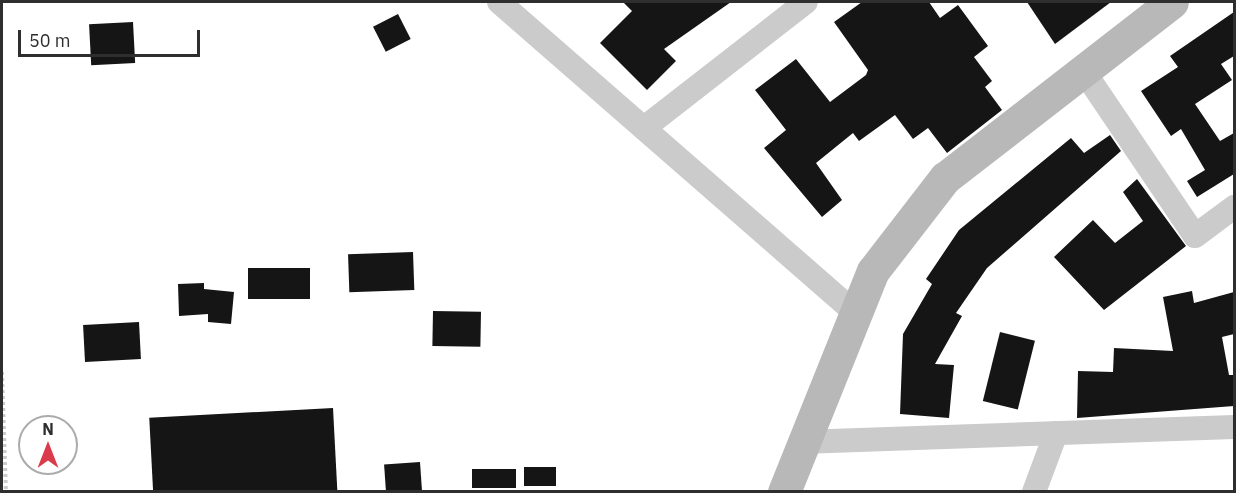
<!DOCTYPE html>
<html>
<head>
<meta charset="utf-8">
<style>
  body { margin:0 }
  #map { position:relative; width:1236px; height:493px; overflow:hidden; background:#fff; font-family:"IBM Plex Sans",sans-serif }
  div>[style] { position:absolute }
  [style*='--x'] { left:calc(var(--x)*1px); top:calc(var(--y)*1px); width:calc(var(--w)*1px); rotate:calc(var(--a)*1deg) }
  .building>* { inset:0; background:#151515; transform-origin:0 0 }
  .path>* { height:4px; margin-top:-2px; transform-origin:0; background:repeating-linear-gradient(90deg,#cbcbcb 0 3px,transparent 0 6px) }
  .minor>* { height:24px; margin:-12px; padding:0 12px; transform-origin:12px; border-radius:12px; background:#cbcbcb }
  .secondary>* { height:33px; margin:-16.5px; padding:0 16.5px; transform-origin:16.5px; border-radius:16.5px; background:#b8b8b8 }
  span { translate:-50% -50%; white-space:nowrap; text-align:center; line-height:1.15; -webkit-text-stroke:6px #fff; paint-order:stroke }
  .frame { position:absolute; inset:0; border:3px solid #2e2e2e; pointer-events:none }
  .north { position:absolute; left:18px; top:415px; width:60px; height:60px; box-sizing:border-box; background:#fff; border:2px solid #ababab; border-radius:50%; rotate:0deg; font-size:16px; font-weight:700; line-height:24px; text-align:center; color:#2e2e2e }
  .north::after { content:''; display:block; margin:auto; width:21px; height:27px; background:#db3a4b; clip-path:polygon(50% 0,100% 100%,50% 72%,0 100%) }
  .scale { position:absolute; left:18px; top:30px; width:182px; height:27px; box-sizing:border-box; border:3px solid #2e2e2e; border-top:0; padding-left:8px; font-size:18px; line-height:21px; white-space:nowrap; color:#2e2e2e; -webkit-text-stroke:4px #fff; paint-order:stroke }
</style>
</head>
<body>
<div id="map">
  <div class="building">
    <i style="clip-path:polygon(623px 2px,731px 2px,664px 49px,676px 61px,647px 90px,600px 43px,632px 11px)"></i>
    <i style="clip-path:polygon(862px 2px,929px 2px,940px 18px,958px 5px,988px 46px,974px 57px,992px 81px,985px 87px,1002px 110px,947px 153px,928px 128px,913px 139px,895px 115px,859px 141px,853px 133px,816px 163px,842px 200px,822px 217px,764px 148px,786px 130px,755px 90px,796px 59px,830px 102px,866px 75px,868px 70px,834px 22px)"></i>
    <i style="clip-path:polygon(1027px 2px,1111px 2px,1055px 44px)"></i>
    <i style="clip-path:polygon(1234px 12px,1234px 56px,1221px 64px,1232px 80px,1195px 104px,1220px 141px,1234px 133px,1234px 174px,1197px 197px,1187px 181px,1205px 170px,1181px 129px,1171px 136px,1141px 91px,1178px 67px,1170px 56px)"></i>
    <i style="left:398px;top:14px;width:28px;height:28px;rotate:63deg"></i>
    <i style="left:133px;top:22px;width:41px;height:44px;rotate:87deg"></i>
    <i style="clip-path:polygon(1110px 135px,1121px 151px,987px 268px,956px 313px,962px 316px,935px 364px,954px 365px,949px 418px,900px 414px,903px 334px,932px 284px,926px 279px,959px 230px,1071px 138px,1084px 153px)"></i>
    <i style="clip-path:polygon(1137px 179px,1186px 246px,1104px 310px,1054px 257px,1093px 220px,1115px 243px,1143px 221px,1123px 192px)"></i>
    <i style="left:413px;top:252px;width:38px;height:65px;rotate:88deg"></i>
    <i style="left:310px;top:268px;width:31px;height:62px;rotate:90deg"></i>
    <i style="clip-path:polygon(204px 283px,204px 289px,234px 292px,231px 324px,208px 322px,208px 314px,179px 316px,178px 284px)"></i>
    <i style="clip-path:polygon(1192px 291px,1194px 303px,1234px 292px,1234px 334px,1222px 337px,1229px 375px,1234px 375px,1234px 406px,1077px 418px,1078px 371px,1113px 372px,1114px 348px,1173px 351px,1163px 297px)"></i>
    <i style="left:433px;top:311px;width:48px;height:35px;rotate:1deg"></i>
    <i style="left:139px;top:322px;width:37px;height:56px;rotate:87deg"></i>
    <i style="left:1000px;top:332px;width:36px;height:71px;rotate:14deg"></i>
    <i style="left:333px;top:408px;width:84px;height:184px;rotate:87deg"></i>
    <i style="left:420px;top:462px;width:30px;height:36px;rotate:86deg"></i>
    <i style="left:524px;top:467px;width:32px;height:19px"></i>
    <i style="left:516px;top:469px;width:19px;height:44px;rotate:90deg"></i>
  </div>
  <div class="path">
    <i style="--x:2;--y:372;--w:120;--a:88.1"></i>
  </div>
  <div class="minor">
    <i style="--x:499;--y:2;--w:473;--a:41.1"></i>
    <i style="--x:1083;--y:70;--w:200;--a:56"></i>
    <i style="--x:1195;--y:236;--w:49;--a:-36.6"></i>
    <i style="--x:644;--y:128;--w:205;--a:-37.9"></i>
    <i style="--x:801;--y:442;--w:433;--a:-2"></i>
    <i style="--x:1034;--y:492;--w:63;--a:-69.6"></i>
  </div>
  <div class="secondary">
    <i style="--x:784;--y:492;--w:238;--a:-68.1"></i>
    <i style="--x:873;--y:271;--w:118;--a:-52.3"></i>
    <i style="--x:945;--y:178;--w:287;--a:-37.8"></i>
  </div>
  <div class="frame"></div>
  <div class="north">N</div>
  <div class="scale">50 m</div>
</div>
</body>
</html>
